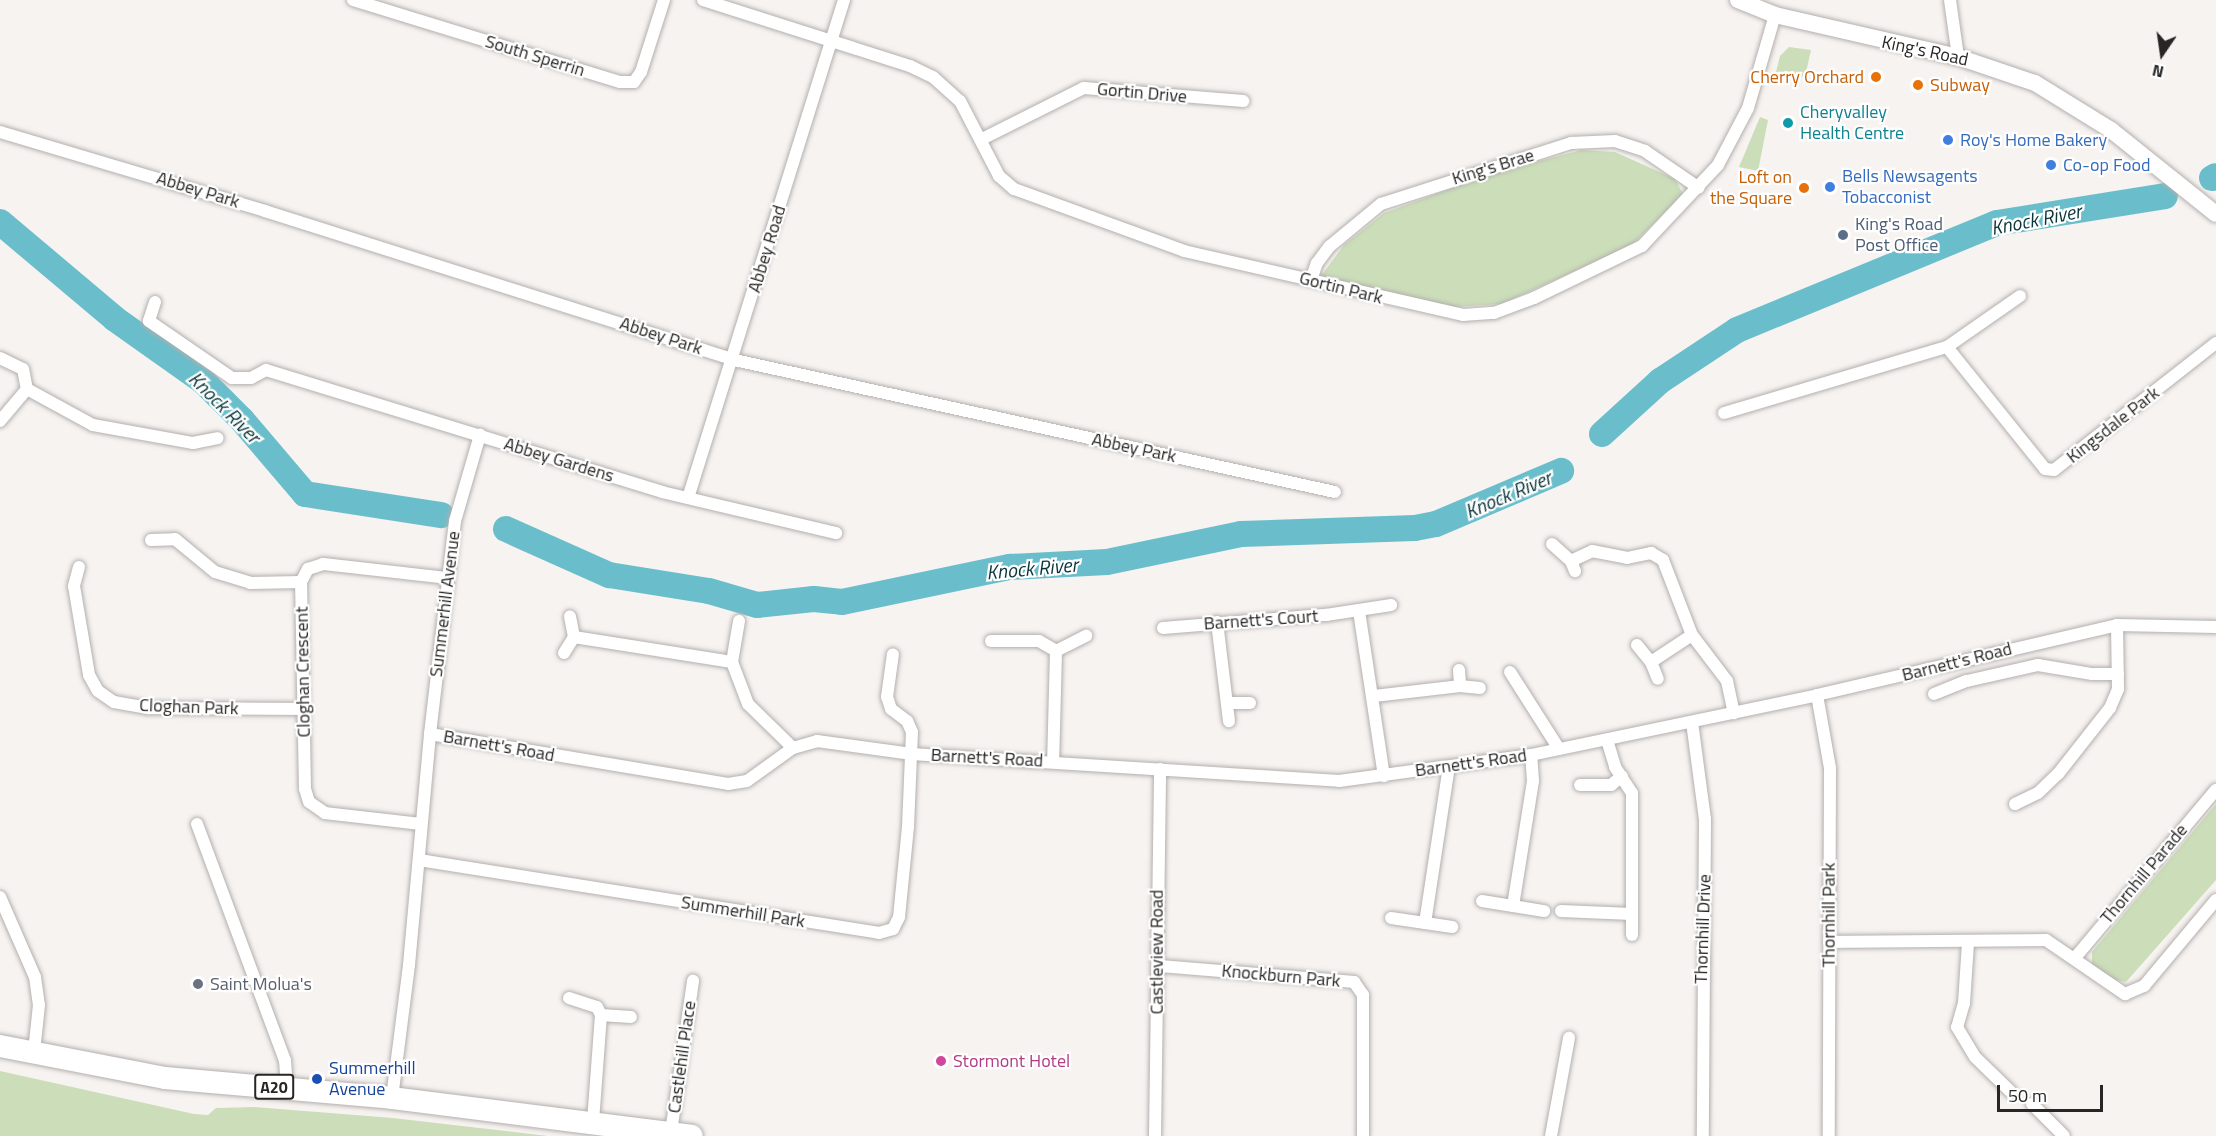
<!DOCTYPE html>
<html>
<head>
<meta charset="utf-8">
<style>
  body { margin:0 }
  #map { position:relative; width:2216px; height:1136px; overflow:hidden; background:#f7f3f1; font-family:"Titillium Web",sans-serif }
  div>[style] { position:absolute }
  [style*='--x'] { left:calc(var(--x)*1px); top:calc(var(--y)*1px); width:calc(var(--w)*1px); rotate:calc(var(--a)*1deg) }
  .green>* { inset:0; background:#cbdeb9 }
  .river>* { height:26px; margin:-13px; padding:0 13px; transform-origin:13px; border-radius:13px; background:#6abecb }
  .roads { filter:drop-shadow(0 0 2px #b3afad) drop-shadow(0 0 2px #b3afad) }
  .street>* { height:12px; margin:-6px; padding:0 6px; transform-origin:6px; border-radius:6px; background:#fff }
  .secondary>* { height:16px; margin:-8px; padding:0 8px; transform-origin:8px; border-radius:8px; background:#fff }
  .highway>* { height:22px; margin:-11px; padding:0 11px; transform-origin:11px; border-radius:11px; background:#fff }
  .dots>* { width:16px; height:16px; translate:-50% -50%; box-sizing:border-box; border:3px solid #fff; border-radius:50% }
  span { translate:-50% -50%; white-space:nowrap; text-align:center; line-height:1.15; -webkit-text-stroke:4.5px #fff; paint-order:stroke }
  .shield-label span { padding:2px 4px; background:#fff; border:2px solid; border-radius:4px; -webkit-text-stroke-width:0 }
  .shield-label { font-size:16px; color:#272625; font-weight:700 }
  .street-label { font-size:18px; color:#272625 }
  .food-label { font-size:18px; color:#c56008 }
  .right { translate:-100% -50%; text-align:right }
  .left { translate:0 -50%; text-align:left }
  .culture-label { font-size:18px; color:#0d838f }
  .shop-label { font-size:18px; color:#366cbe }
  .service-label { font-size:18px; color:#4e5e75 }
  .worship-label { font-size:18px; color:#5b616d }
  .hotel-label { font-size:18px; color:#b23c85 }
  .transit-label { font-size:18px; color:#164399 }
  .water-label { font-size:20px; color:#0b353a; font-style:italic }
  .north { position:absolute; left:2132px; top:24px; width:60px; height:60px; -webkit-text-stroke:4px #fff; paint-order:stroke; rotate:193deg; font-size:16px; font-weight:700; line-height:24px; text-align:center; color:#272625 }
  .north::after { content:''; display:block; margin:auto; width:21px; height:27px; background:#272625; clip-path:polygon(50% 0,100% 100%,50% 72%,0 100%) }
  .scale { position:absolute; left:1997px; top:1085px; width:106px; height:27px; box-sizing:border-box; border:3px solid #272625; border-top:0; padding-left:8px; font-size:18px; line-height:21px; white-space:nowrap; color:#272625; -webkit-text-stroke:4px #fff; paint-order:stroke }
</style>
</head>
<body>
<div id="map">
  <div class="green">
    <i style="clip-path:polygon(1789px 47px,1811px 50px,1805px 77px,1776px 72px,1780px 56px)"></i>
    <i style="clip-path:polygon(1760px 117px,1768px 120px,1758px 171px,1739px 167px)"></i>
    <i style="clip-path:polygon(1582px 150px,1615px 152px,1675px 179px,1683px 194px,1632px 245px,1502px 304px,1453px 307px,1321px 276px,1344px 245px,1384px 213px,1497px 172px)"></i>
    <i style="clip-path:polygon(2216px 804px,2216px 880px,2126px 982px,2115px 980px,2092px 966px,2092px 952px)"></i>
    <i style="clip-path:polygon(0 1071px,194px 1114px,208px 1115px,216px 1108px,254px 1107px,393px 1118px,548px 1136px,0 1136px)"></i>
  </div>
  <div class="river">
    <i style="--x:2212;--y:178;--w:4;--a:-27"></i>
    <i style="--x:0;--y:222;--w:150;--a:40.1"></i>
    <i style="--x:115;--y:319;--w:108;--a:35.2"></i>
    <i style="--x:203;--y:381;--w:55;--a:45"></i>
    <i style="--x:242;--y:420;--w:97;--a:49.6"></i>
    <i style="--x:305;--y:494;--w:138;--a:8.8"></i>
    <i style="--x:1602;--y:434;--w:79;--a:-42.4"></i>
    <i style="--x:1660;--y:381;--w:92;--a:-33.5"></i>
    <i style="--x:1737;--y:330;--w:281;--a:-22.4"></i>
    <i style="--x:1997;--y:223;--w:170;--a:-9.1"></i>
    <i style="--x:506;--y:529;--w:113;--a:24.1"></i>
    <i style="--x:609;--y:575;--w:101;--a:9.1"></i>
    <i style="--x:709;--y:591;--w:50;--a:16.3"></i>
    <i style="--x:757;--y:605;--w:57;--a:-6"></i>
    <i style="--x:814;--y:599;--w:28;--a:6"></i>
    <i style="--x:842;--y:602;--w:172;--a:-11.8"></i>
    <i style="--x:1010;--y:567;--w:97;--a:-3"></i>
    <i style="--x:1107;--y:562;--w:137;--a:-11.8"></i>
    <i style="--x:1241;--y:534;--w:174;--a:-2"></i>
    <i style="--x:1415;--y:528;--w:21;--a:-11"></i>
    <i style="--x:1436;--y:524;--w:136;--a:-23"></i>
  </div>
  <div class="roads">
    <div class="street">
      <i style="--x:353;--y:0;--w:279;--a:17.1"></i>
      <i style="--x:620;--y:82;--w:14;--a:0"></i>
      <i style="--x:634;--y:82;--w:12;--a:-55"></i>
      <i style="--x:641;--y:72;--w:76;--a:-72.3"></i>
      <i style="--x:703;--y:0;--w:217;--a:17.7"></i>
      <i style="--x:910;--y:66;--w:25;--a:26"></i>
      <i style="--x:933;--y:77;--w:36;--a:42"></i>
      <i style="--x:960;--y:101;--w:85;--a:62.5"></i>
      <i style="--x:999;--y:176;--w:20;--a:41"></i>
      <i style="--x:1014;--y:189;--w:181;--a:20"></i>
      <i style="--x:1184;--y:251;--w:286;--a:12.9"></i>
      <i style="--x:1463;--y:315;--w:31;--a:-4"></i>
      <i style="--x:1494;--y:313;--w:43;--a:-20.6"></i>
      <i style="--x:1534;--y:298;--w:120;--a:-25.7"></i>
      <i style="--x:1642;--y:246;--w:111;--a:-46.8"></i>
      <i style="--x:1718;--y:165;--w:64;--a:-62.2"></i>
      <i style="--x:1748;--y:108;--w:97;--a:-73.8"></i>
      <i style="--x:1950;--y:0;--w:58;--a:82"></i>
      <i style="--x:0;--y:132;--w:277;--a:16.6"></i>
      <i style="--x:265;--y:211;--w:497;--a:17.6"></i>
      <i style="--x:739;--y:361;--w:610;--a:12.4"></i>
      <i style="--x:982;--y:139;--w:114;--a:-26.6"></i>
      <i style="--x:1084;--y:88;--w:160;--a:4.7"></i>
      <i style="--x:1311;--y:280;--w:18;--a:-71"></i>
      <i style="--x:1317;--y:263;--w:21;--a:-53"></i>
      <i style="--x:1330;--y:246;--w:66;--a:-39.5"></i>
      <i style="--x:1381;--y:204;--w:200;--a:-17.8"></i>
      <i style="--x:1571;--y:143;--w:44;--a:-2.6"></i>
      <i style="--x:1615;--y:141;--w:32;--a:18"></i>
      <i style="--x:1645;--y:151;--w:65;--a:34.4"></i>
      <i style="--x:155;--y:302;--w:20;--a:108"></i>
      <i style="--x:149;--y:321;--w:101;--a:34.5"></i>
      <i style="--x:232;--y:378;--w:19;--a:0"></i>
      <i style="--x:251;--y:378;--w:17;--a:-28"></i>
      <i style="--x:266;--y:370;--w:414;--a:17.1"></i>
      <i style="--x:662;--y:492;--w:179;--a:13.3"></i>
      <i style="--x:1947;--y:347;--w:156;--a:51.2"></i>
      <i style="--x:2045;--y:469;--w:9;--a:6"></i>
      <i style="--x:2054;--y:470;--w:206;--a:-38.1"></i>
      <i style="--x:0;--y:358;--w:25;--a:26"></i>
      <i style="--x:23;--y:369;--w:20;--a:79"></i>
      <i style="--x:27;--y:389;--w:42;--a:130.2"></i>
      <i style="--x:27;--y:389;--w:75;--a:28.6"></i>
      <i style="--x:93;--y:425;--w:102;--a:10.2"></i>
      <i style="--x:193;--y:443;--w:25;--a:-11"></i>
      <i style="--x:1724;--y:413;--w:233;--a:-16.5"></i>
      <i style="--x:1947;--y:347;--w:89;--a:-34.9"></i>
      <i style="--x:688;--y:498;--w:522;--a:-72.61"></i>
      <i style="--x:151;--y:540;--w:24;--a:-2"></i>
      <i style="--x:175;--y:539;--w:52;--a:39.5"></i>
      <i style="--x:215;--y:572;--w:37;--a:17"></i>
      <i style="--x:250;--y:583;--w:51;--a:-1.1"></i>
      <i style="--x:1552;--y:544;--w:25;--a:42"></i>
      <i style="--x:1571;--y:561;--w:11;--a:68"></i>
      <i style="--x:1571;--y:561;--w:23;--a:-25"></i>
      <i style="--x:1592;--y:551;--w:36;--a:11"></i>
      <i style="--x:1627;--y:558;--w:25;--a:-12"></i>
      <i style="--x:1651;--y:553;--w:14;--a:30"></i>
      <i style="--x:1663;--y:560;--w:80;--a:68.9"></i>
      <i style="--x:1692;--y:635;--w:58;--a:52.7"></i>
      <i style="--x:1727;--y:681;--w:33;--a:78"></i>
      <i style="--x:79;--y:567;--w:20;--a:105"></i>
      <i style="--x:74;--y:586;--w:90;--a:80.4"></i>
      <i style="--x:89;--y:675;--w:18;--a:61"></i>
      <i style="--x:98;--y:691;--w:19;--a:35"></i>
      <i style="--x:114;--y:702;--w:36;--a:10"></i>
      <i style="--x:149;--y:708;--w:155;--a:0.4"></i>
      <i style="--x:1359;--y:611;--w:167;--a:81.4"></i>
      <i style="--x:739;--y:621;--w:42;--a:99.7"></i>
      <i style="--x:732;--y:662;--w:45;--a:69.1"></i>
      <i style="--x:748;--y:704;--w:63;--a:44.4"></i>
      <i style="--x:1217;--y:622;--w:100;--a:83.1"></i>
      <i style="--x:1163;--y:628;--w:164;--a:-4.6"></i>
      <i style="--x:1326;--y:615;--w:66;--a:-8.7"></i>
      <i style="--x:574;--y:637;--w:160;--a:9"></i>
      <i style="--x:991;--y:641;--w:48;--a:0"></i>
      <i style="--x:1039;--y:641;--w:20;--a:30"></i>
      <i style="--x:1056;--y:651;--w:111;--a:91.5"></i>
      <i style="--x:1637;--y:645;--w:22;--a:51"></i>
      <i style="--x:1651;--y:662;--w:18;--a:68"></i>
      <i style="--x:1056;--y:651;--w:34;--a:-27"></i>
      <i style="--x:564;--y:653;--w:19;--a:-58"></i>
      <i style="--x:574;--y:637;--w:21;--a:-101"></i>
      <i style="--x:1651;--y:662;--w:49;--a:-33.4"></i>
      <i style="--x:1459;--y:670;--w:16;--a:86"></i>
      <i style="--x:1510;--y:672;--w:91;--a:57.5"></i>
      <i style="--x:1934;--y:694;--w:35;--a:-22"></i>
      <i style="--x:1967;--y:681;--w:73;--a:-12.7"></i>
      <i style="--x:2038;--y:665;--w:55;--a:9.5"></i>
      <i style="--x:2092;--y:674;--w:26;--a:0"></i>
      <i style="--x:1817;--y:695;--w:74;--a:79.9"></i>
      <i style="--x:1830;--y:768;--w:368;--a:90.2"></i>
      <i style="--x:1374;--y:696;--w:87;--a:-6.6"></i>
      <i style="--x:1460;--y:686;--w:20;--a:6"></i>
      <i style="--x:1229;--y:703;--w:21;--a:0"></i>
      <i style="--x:1692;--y:722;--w:98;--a:82.4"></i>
      <i style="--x:1705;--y:819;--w:317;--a:90.4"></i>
      <i style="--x:430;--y:734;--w:302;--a:9.5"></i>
      <i style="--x:728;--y:784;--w:19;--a:-9"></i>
      <i style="--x:747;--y:781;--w:57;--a:-35.7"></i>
      <i style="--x:793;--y:748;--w:25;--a:-16"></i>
      <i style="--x:817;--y:741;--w:96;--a:7.8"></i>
      <i style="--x:912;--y:754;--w:428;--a:3.6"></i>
      <i style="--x:1339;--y:781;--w:194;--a:-7.7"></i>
      <i style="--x:1531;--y:755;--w:292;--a:-11.8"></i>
      <i style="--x:1817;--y:695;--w:308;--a:-13.1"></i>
      <i style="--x:2117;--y:625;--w:99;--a:1.2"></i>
      <i style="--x:1607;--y:740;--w:28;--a:73"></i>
      <i style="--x:1615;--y:767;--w:31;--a:57"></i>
      <i style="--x:1632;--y:793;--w:142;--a:90"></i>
      <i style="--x:1580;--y:785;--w:31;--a:0"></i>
      <i style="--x:1611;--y:785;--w:14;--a:-39"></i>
      <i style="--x:2015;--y:804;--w:25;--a:-26"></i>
      <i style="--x:2038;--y:793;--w:28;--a:-44"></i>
      <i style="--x:2058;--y:774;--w:84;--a:-51.8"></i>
      <i style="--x:2110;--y:708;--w:21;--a:-67"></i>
      <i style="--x:2118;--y:689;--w:64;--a:-90.9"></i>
      <i style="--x:197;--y:824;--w:252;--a:69.6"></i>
      <i style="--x:285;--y:1060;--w:28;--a:86"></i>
      <i style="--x:421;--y:824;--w:97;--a:-173.5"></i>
      <i style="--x:325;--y:813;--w:19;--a:-145"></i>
      <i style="--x:309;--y:802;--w:14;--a:-107"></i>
      <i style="--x:305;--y:789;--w:207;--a:-91.1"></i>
      <i style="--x:301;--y:582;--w:15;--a:-62"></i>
      <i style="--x:308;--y:569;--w:16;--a:-18"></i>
      <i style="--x:323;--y:564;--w:125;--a:6.4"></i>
      <i style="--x:419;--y:860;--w:466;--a:9"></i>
      <i style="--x:879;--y:933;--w:15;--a:-16"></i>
      <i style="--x:893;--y:929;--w:13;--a:-63"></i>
      <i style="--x:899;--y:917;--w:90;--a:-84.3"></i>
      <i style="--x:908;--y:827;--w:95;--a:-87.6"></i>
      <i style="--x:912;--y:732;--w:12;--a:-114"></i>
      <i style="--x:907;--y:721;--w:20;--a:-143"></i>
      <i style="--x:891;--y:709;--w:13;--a:-108"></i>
      <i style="--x:887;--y:697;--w:43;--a:-82.1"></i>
      <i style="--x:0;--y:897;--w:87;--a:66.4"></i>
      <i style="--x:35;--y:977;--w:28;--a:82"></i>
      <i style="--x:39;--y:1005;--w:47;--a:96.1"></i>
      <i style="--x:1482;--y:901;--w:63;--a:9.2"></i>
      <i style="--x:1513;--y:906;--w:127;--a:-80.9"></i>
      <i style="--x:1533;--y:781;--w:26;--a:-94"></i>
      <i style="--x:1561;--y:911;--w:71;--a:2.4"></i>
      <i style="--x:1391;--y:918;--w:62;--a:8.4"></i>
      <i style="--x:1425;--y:923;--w:158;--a:-81.3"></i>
      <i style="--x:1829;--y:942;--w:217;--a:-0.5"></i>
      <i style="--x:2046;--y:940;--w:96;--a:34.4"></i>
      <i style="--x:2125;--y:994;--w:21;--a:-23"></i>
      <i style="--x:2144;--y:986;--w:112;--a:-50.1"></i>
      <i style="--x:1968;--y:943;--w:60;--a:93.8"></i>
      <i style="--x:1964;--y:1003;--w:25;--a:106"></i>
      <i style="--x:1957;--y:1027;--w:35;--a:59"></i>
      <i style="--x:1975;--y:1057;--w:50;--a:44.2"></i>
      <i style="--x:2074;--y:959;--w:221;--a:-50"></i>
      <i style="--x:1160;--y:966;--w:195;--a:4.7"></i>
      <i style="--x:1354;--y:982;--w:16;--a:55"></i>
      <i style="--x:1363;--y:995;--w:141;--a:90"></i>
      <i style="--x:569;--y:998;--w:29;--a:18"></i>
      <i style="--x:597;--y:1007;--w:9;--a:63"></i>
      <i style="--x:601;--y:1015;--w:106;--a:94.3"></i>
      <i style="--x:601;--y:1015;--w:30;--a:4"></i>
      <i style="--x:392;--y:1098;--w:134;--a:-82.7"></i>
      <i style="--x:409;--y:965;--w:232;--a:-84.8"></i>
      <i style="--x:430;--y:734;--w:214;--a:-83.3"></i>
      <i style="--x:455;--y:521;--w:90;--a:-73.8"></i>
      <i style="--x:2032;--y:1104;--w:45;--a:45"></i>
      <i style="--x:671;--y:1132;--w:153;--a:-81.7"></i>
      <i style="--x:1155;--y:1136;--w:367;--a:-89.2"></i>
      <i style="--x:1551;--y:1136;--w:100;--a:-79.6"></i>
    </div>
    <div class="secondary">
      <i style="--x:1738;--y:0;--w:40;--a:22"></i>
      <i style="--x:1775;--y:15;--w:188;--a:12.9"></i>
      <i style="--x:1958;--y:57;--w:81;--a:18.7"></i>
      <i style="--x:2035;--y:83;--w:89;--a:31.7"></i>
      <i style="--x:2111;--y:130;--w:134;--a:38.7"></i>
    </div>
    <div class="highway">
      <i style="--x:0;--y:1046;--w:168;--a:11"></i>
      <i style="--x:165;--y:1078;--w:228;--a:5"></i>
      <i style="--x:392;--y:1098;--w:302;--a:7.2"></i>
    </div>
  </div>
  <div class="dots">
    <i style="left:1876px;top:77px;background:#e8710a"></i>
    <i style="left:1918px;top:85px;background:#e8710a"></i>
    <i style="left:1788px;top:123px;background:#0f9aa8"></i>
    <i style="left:1948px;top:140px;background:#3f7fe0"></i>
    <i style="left:2051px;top:165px;background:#3f7fe0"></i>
    <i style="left:1830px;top:187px;background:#3f7fe0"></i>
    <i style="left:1804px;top:188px;background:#e8710a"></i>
    <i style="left:1843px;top:235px;background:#5c6f8a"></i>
    <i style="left:198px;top:984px;background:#6b7280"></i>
    <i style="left:941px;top:1061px;background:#d1479c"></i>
    <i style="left:317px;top:1079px;background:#1a4fb4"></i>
  </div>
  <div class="shield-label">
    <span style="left:274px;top:1087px">A20</span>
  </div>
  <div class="street-label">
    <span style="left:1925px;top:51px;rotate:12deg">King's Road</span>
    <span style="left:535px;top:56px;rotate:17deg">South Sperrin</span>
    <span style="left:1142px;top:93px;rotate:5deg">Gortin Drive</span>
    <span style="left:1493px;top:167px;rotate:-17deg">King's Brae</span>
    <span style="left:198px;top:190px;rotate:17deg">Abbey Park</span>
    <span style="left:767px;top:249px;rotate:-73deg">Abbey Road</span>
    <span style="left:1341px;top:288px;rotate:14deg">Gortin Park</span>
    <span style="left:661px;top:336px;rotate:18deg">Abbey Park</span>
    <span style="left:2113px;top:425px;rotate:-38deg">Kingsdale Park</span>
    <span style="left:1134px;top:448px;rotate:12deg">Abbey Park</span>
    <span style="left:559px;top:460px;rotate:17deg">Abbey Gardens</span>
    <span style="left:445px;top:604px;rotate:-83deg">Summerhill Avenue</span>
    <span style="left:1261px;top:620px;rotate:-4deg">Barnett's Court</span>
    <span style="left:1957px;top:662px;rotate:-14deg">Barnett's Road</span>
    <span style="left:303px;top:672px;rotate:-91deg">Cloghan Crescent</span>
    <span style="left:189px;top:707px;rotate:2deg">Cloghan Park</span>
    <span style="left:499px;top:746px;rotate:10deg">Barnett's Road</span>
    <span style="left:987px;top:758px;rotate:3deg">Barnett's Road</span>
    <span style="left:1471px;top:763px;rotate:-8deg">Barnett's Road</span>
    <span style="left:2144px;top:874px;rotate:-50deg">Thornhill Parade</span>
    <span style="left:743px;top:912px;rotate:9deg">Summerhill Park</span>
    <span style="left:1829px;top:915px;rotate:-90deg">Thornhill Park</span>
    <span style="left:1703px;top:929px;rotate:-88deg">Thornhill Drive</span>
    <span style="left:1157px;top:952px;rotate:-90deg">Castleview Road</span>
    <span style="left:1281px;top:976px;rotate:5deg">Knockburn Park</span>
    <span style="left:682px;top:1057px;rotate:-82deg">Castlehill Place</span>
  </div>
  <div class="food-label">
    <span class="right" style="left:1864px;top:77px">Cherry Orchard</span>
    <span class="left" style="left:1930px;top:85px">Subway</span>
    <span class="right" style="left:1792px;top:188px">Loft on<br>the Square</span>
  </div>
  <div class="culture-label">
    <span class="left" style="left:1800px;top:123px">Cheryvalley<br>Health Centre</span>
  </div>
  <div class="shop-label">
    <span class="left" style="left:1960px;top:140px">Roy's Home Bakery</span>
    <span class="left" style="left:2063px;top:165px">Co-op Food</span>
    <span class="left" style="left:1842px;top:187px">Bells Newsagents<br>Tobacconist</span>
  </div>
  <div class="service-label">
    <span class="left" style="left:1855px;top:235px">King's Road<br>Post Office</span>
  </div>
  <div class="worship-label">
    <span class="left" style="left:210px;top:984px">Saint Molua's</span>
  </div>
  <div class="hotel-label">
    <span class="left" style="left:953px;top:1061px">Stormont Hotel</span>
  </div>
  <div class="transit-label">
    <span class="left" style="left:329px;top:1079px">Summerhill<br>Avenue</span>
  </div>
  <div class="water-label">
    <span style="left:2036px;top:219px;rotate:-11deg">Knock River</span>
    <span style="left:225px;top:407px;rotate:45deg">Knock River</span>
    <span style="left:1508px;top:494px;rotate:-23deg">Knock River</span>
    <span style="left:1032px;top:568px;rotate:-5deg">Knock River</span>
  </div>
  <div class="north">N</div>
  <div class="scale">50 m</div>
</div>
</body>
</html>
